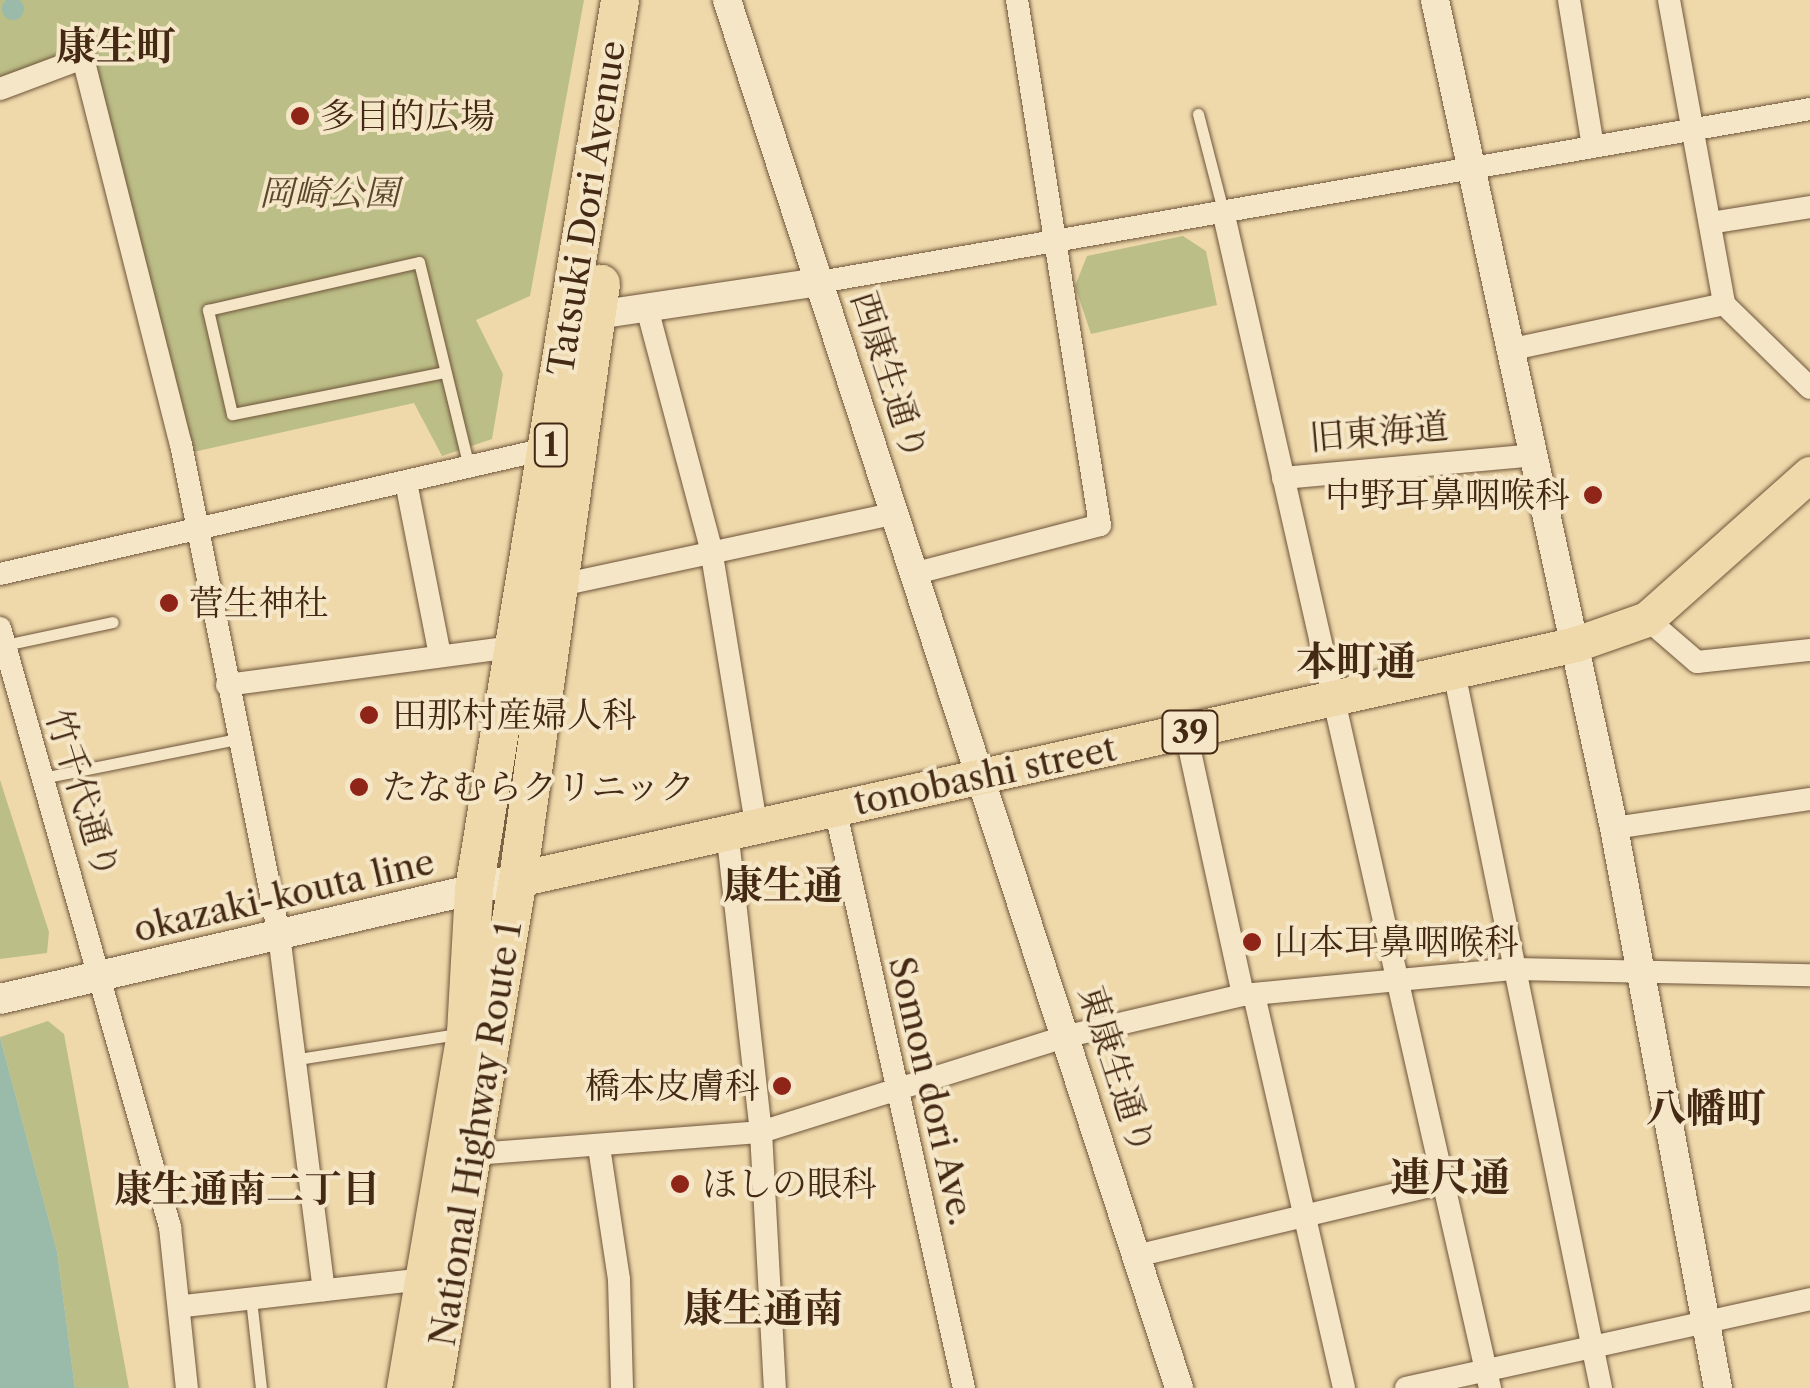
<!DOCTYPE html>
<html>
<head>
<meta charset="utf-8">
<style>
  body { margin:0 }
  #map { position:relative; width:1810px; height:1388px; overflow:hidden; background:#efd9ab; font-family:"Libre Caslon Text","Noto Serif JP",serif }
  div>[style] { position:absolute }
  [style*='--x'] { left:calc(var(--x)*1px); top:calc(var(--y)*1px); width:calc(var(--w)*1px); rotate:calc(var(--a)*1deg) }
  .green>* { inset:0; background:#bcbe87 }
  .water>* { inset:0; background:#9abaaa }
  .round { border-radius:50% }
  .roads { filter:drop-shadow(0 0 2px #6f553a) drop-shadow(0 0 2px #6f553a) }
  .service>* { height:11px; margin:-5.5px; padding:0 5.5px; transform-origin:5.5px; border-radius:5.5px; background:#f5e6c8 }
  .minor>* { height:22px; margin:-11px; padding:0 11px; transform-origin:11px; border-radius:11px; background:#f5e6c8 }
  .tertiary>* { height:28px; margin:-14px; padding:0 14px; transform-origin:14px; border-radius:14px; background:#f5e6c8 }
  .secondary>* { height:30px; margin:-15px; padding:0 15px; transform-origin:15px; border-radius:15px; background:#f5e6c8 }
  .primary>* { height:35px; margin:-17.5px; padding:0 17.5px; transform-origin:17.5px; border-radius:17.5px; background:#efd9ab }
  .trunk>* { height:38px; margin:-19px; padding:0 19px; transform-origin:19px; border-radius:19px; background:#efd9ab }
  .dots>* { width:28px; height:28px; translate:-50% -50%; box-sizing:border-box; border:5px solid #f5e6c8; border-radius:50% }
  span { translate:-50% -50%; white-space:nowrap; text-align:center; line-height:1.15; -webkit-text-stroke:8px #f5e6c8; paint-order:stroke }
  .shield-label span { padding:2px 8px; background:#f5e6c8; border:2px solid; border-radius:8px; -webkit-text-stroke-width:0 }
  .shield-label { font-size:32px; color:#442914; font-weight:700 }
  .poi-label { font-size:35px; color:#442914 }
  .left { translate:0 -50%; text-align:left }
  .right { translate:-100% -50%; text-align:right }
  .park-label { font-size:35px; color:#5c472b; font-style:italic }
  .street-label { font-size:35px; color:#442914 }
  .neighbourhood-label { font-size:38px; color:#442914; font-weight:700 }
  .quarter-label { font-size:40px; color:#442914; font-weight:700 }
</style>
</head>
<body>
<div id="map">
  <div class="green">
    <i style="clip-path:polygon(0 0,584px 0,530px 296px,476px 320px,503px 374px,492px 439px,442px 456px,414px 403px,189px 453px,93px 63px,76px 47px,0 82px)"></i>
    <i style="clip-path:polygon(1183px 236px,1206px 251px,1217px 305px,1091px 334px,1075px 286px,1087px 256px)"></i>
    <i style="clip-path:polygon(0 780px,49px 932px,47px 953px,0 959px)"></i>
    <i style="clip-path:polygon(48px 1021px,64px 1034px,129px 1388px,75px 1388px,57px 1251px,0 1037px)"></i>
  </div>
  <div class="water">
    <i class="round" style="left:2px;top:-2px;width:22px;height:22px"></i>
    <i style="clip-path:polygon(0 1037px,57px 1251px,75px 1388px,0 1388px)"></i>
  </div>
  <div class="roads">
    <div class="service">
      <i style="--x:1198;--y:114;--w:100;--a:75.5"></i>
      <i style="--x:440;--y:373;--w:212;--a:168.8"></i>
      <i style="--x:232;--y:414;--w:107;--a:-103"></i>
      <i style="--x:208;--y:310;--w:216;--a:-12.8"></i>
      <i style="--x:419;--y:262;--w:211;--a:76.3"></i>
      <i style="--x:5;--y:645;--w:110;--a:-12"></i>
      <i style="--x:42;--y:778;--w:199;--a:-11.3"></i>
      <i style="--x:298;--y:1059;--w:161;--a:-8.9"></i>
      <i style="--x:251;--y:1299;--w:90;--a:83.6"></i>
    </div>
    <div class="minor">
      <i style="--x:1569;--y:0;--w:148;--a:80.7"></i>
      <i style="--x:1669;--y:0;--w:309;--a:79.7"></i>
      <i style="--x:1724;--y:304;--w:120;--a:44.3"></i>
      <i style="--x:0;--y:89;--w:89;--a:-20.5"></i>
      <i style="--x:83;--y:58;--w:398;--a:75.8"></i>
      <i style="--x:181;--y:444;--w:501;--a:78.71"></i>
      <i style="--x:279;--y:935;--w:358;--a:82.8"></i>
      <i style="--x:1223;--y:211;--w:1207;--a:77.22"></i>
      <i style="--x:1710;--y:223;--w:101;--a:-9.1"></i>
      <i style="--x:820;--y:282;--w:1005;--a:-9.91"></i>
      <i style="--x:647;--y:308;--w:249;--a:75.1"></i>
      <i style="--x:711;--y:549;--w:279;--a:80.7"></i>
      <i style="--x:1513;--y:349;--w:216;--a:-12"></i>
      <i style="--x:1283;--y:478;--w:254;--a:-5.2"></i>
      <i style="--x:406;--y:482;--w:176;--a:78.9"></i>
      <i style="--x:916;--y:573;--w:190;--a:-14.6"></i>
      <i style="--x:1100;--y:525;--w:532;--a:-98.98"></i>
      <i style="--x:0;--y:574;--w:564;--a:-12.9"></i>
      <i style="--x:561;--y:585;--w:343;--a:-12.1"></i>
      <i style="--x:1647;--y:619;--w:66;--a:40.7"></i>
      <i style="--x:1697;--y:662;--w:114;--a:-6.1"></i>
      <i style="--x:0;--y:628;--w:623;--a:74.16"></i>
      <i style="--x:170;--y:1227;--w:162;--a:84"></i>
      <i style="--x:1454;--y:672;--w:731;--a:78.4"></i>
      <i style="--x:227;--y:685;--w:295;--a:-7.6"></i>
      <i style="--x:1186;--y:733;--w:268;--a:77.7"></i>
      <i style="--x:835;--y:808;--w:594;--a:77.46"></i>
      <i style="--x:1614;--y:828;--w:198;--a:-8.4"></i>
      <i style="--x:727;--y:830;--w:304;--a:83.6"></i>
      <i style="--x:761;--y:1132;--w:256;--a:86.9"></i>
      <i style="--x:1254;--y:995;--w:403;--a:77.1"></i>
      <i style="--x:599;--y:1147;--w:134;--a:81.4"></i>
      <i style="--x:619;--y:1280;--w:108;--a:88.4"></i>
      <i style="--x:475;--y:1154;--w:287;--a:-4.4"></i>
      <i style="--x:761;--y:1132;--w:322;--a:-17.4"></i>
      <i style="--x:1068;--y:1036;--w:180;--a:-13.2"></i>
      <i style="--x:1243;--y:995;--w:273;--a:-5.5"></i>
      <i style="--x:1515;--y:969;--w:295;--a:1.2"></i>
      <i style="--x:1136;--y:1256;--w:316;--a:-13.4"></i>
      <i style="--x:184;--y:1306;--w:241;--a:-6.4"></i>
      <i style="--x:1406;--y:1388;--w:414;--a:-12.4"></i>
    </div>
    <div class="tertiary">
      <i style="--x:727;--y:0;--w:1460;--a:71.96"></i>
      <i style="--x:1435;--y:0;--w:847;--a:77.8"></i>
      <i style="--x:1614;--y:828;--w:570;--a:79.48"></i>
      <i style="--x:596;--y:315;--w:226;--a:-8.4"></i>
    </div>
    <div class="secondary">
      <i style="--x:0;--y:999;--w:532;--a:-13.04"></i>
    </div>
    <div class="primary">
      <i style="--x:518;--y:879;--w:1084;--a:-12.52"></i>
      <i style="--x:1576;--y:644;--w:75;--a:-19.4"></i>
      <i style="--x:1647;--y:619;--w:218;--a:-41.7"></i>
    </div>
    <div class="trunk">
      <i style="--x:406;--y:1388;--w:360;--a:-80.4"></i>
      <i style="--x:466;--y:1033;--w:144;--a:-86.8"></i>
      <i style="--x:474;--y:889;--w:901;--a:-80.67"></i>
      <i style="--x:433;--y:1388;--w:516;--a:-80.52"></i>
      <i style="--x:518;--y:879;--w:601;--a:-82.06"></i>
    </div>
  </div>
  <div class="dots">
    <i style="left:300px;top:116px;background:#8f2418"></i>
    <i style="left:1593px;top:495px;background:#8f2418"></i>
    <i style="left:169px;top:603px;background:#8f2418"></i>
    <i style="left:369px;top:715px;background:#8f2418"></i>
    <i style="left:359px;top:787px;background:#8f2418"></i>
    <i style="left:1252px;top:942px;background:#8f2418"></i>
    <i style="left:782px;top:1086px;background:#8f2418"></i>
    <i style="left:680px;top:1184px;background:#8f2418"></i>
  </div>
  <div class="shield-label">
    <span style="left:551px;top:445px">1</span>
    <span style="left:1190px;top:732px">39</span>
  </div>
  <div class="poi-label">
    <span class="left" style="left:320px;top:116px">多目的広場</span>
    <span class="right" style="left:1570px;top:495px">中野耳鼻咽喉科</span>
    <span class="left" style="left:189px;top:603px">菅生神社</span>
    <span class="left" style="left:392px;top:715px">田那村産婦人科</span>
    <span class="left" style="left:382px;top:787px">たなむらクリニック</span>
    <span class="left" style="left:1274px;top:942px">山本耳鼻咽喉科</span>
    <span class="right" style="left:760px;top:1086px">橋本皮膚科</span>
    <span class="left" style="left:702px;top:1184px">ほしの眼科</span>
  </div>
  <div class="park-label">
    <span style="left:329px;top:193px">岡崎公園</span>
  </div>
  <div class="street-label">
    <span style="left:587px;top:208px;rotate:-81deg">Tatsuki Dori Avenue</span>
    <span style="left:890px;top:376px;rotate:72deg">西康生通り</span>
    <span style="left:1379px;top:432px;rotate:-5deg">旧東海道</span>
    <span style="left:985px;top:776px;rotate:-12deg">tonobashi street</span>
    <span style="left:83px;top:794px;rotate:73deg">竹千代通り</span>
    <span style="left:284px;top:896px;rotate:-13deg">okazaki-kouta line</span>
    <span style="left:1117px;top:1070px;rotate:72deg">東康生通り</span>
    <span style="left:931px;top:1091px;rotate:77deg">Somon dori Ave.</span>
    <span style="left:476px;top:1134px;rotate:-81deg">National Highway Route 1</span>
  </div>
  <div class="neighbourhood-label">
    <span style="left:247px;top:1189px">康生通南二丁目</span>
  </div>
  <div class="quarter-label">
    <span style="left:116px;top:46px">康生町</span>
    <span style="left:1356px;top:661px">本町通</span>
    <span style="left:783px;top:885px">康生通</span>
    <span style="left:1706px;top:1108px">八幡町</span>
    <span style="left:1450px;top:1177px">連尺通</span>
    <span style="left:763px;top:1308px">康生通南</span>
  </div>
</div>
</body>
</html>
